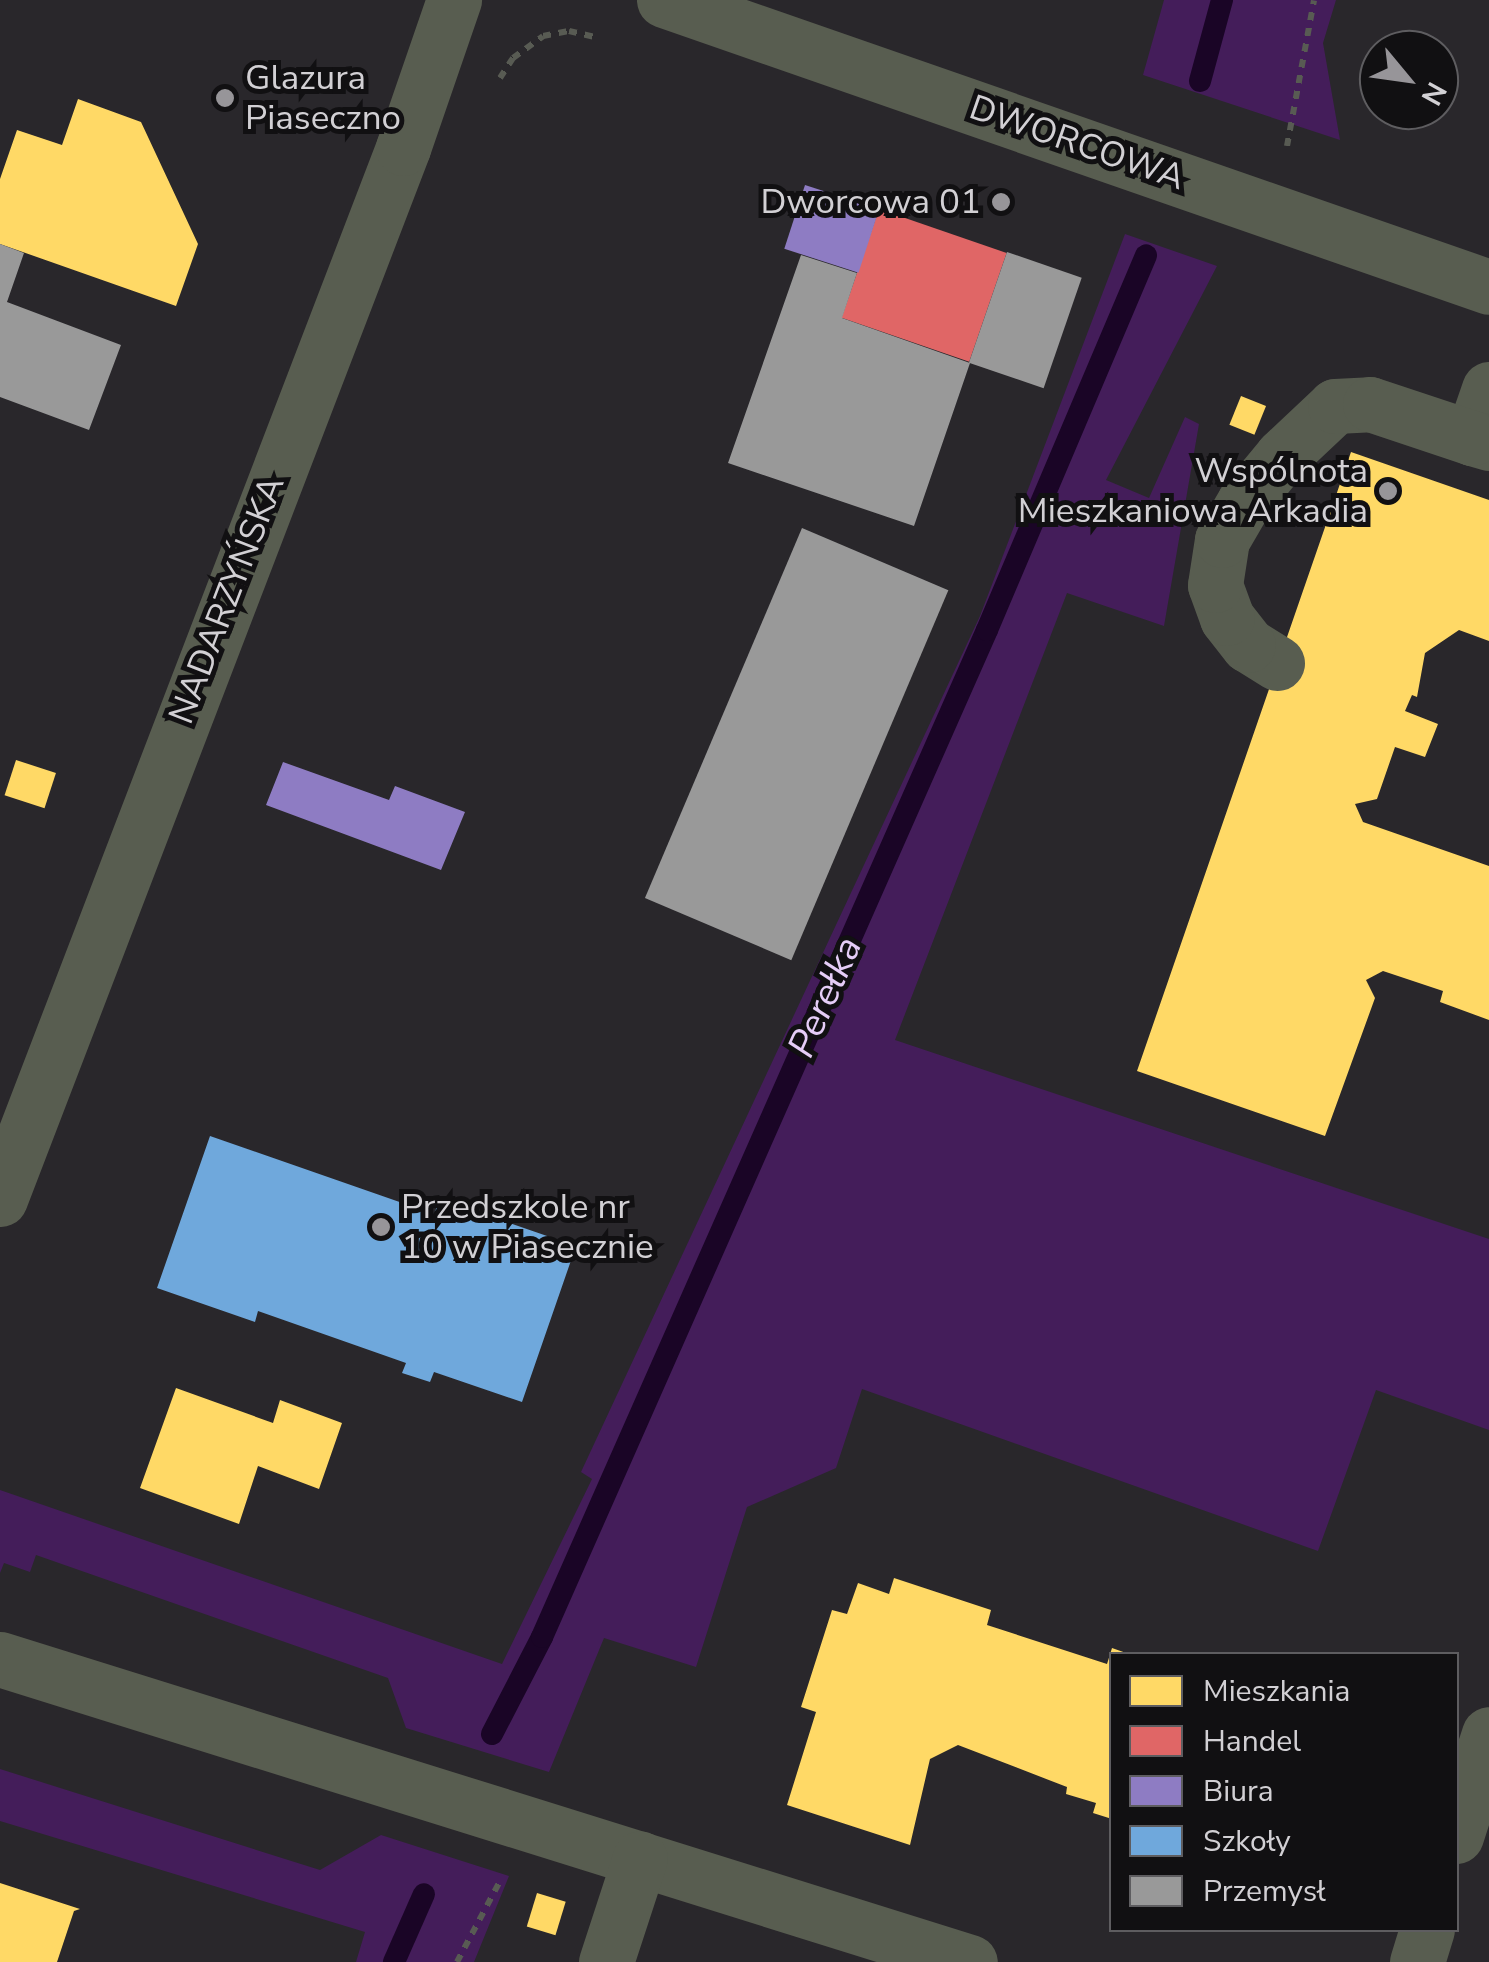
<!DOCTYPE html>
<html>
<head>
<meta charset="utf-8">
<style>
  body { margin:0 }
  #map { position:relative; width:1489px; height:1962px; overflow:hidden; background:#29272b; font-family:"Nunito Sans",sans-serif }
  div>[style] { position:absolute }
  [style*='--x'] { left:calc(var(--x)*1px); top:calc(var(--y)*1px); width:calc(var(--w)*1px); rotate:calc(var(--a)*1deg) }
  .green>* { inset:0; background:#441d5a }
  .homes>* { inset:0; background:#ffd966; transform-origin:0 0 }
  .shops>* { inset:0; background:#e06666; transform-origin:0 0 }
  .offices>* { inset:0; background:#8e7cc3; transform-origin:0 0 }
  .schools>* { inset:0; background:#6fa8dc }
  .industry>* { inset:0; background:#999; transform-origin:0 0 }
  .stream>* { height:22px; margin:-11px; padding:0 11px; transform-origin:11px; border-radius:11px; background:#1a0526 }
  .path>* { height:6px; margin-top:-3px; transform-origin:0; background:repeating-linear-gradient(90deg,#585b53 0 8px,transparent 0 16px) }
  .minor>* { height:55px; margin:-27.5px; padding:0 27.5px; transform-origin:27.5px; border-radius:27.5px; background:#585d50 }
  .dots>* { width:28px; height:28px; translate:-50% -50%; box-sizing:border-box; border:5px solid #111012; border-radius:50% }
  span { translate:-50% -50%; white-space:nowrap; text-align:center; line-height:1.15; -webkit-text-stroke:10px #111012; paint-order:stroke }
  .poi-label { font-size:35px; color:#d2d0d4 }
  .left { translate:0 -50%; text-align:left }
  .right { translate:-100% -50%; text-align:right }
  .street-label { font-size:35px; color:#d2d0d4 }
  .water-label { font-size:38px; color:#e5cdf7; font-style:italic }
  .legend { position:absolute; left:1109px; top:1652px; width:350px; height:280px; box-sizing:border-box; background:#111012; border:2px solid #5e5d60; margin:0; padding:12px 18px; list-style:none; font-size:30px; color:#d2d0d4 }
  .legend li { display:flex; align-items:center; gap:20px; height:50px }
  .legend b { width:50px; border:2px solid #5e5d60 }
  .north { position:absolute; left:1359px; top:30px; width:100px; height:100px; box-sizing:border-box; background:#111012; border:2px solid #5e5d60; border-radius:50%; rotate:119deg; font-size:28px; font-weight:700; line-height:40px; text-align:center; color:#d2d0d4 }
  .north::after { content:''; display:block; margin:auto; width:35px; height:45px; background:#979599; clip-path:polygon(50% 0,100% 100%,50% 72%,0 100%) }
</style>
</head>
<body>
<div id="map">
  <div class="green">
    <i style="clip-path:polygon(1164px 0,1336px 0,1323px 43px,1340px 140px,1143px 75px)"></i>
    <i style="clip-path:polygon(1125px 234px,1217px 266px,1106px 480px,1149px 498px,1185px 417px,1199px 424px,1164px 626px,1067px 593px,895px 1040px,1489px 1239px,1489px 1430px,1376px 1390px,1318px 1551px,862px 1389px,836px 1468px,747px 1507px,696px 1667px,604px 1638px,549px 1772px,406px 1728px,388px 1678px,36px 1555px,30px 1572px,4px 1563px,0 1573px,0 1490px,502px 1664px,592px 1479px,581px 1472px,980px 616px)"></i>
    <i style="clip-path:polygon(0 1769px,320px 1870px,381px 1835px,509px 1876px,474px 1962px,356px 1962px,365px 1932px,0 1821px)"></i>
  </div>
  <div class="homes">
    <i style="clip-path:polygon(78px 99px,141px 122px,198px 244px,176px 306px,0 244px,0 179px,17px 130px,62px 145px)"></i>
    <i style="left:1241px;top:396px;width:27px;height:31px;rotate:22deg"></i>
    <i style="clip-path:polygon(1351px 452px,1489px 500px,1489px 641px,1459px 630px,1425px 653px,1417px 697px,1412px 695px,1405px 711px,1438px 724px,1425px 757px,1395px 747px,1377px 799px,1355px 804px,1363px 822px,1489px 866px,1489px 1020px,1440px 1002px,1443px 991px,1383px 971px,1366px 980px,1375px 998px,1325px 1136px,1137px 1071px)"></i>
    <i style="left:16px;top:760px;width:42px;height:37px;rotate:18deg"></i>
    <i style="clip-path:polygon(176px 1388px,273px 1423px,280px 1400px,342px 1423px,319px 1489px,258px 1466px,239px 1524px,140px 1488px)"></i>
    <i style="clip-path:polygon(894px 1578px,991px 1610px,987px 1625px,1107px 1664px,1112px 1648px,1129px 1654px,1112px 1654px,1112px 1819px,1093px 1813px,1096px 1803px,1066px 1794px,1067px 1787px,958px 1745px,930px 1759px,910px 1845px,787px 1805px,816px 1712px,801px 1707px,832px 1610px,847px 1614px,858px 1583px,889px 1594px)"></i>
    <i style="clip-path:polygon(0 1883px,80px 1909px,74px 1911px,57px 1962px,0 1962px)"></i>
    <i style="left:537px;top:1893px;width:30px;height:35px;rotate:17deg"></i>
  </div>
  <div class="shops">
    <i style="left:879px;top:209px;width:135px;height:115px;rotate:19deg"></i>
  </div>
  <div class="offices">
    <i style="left:805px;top:185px;width:78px;height:67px;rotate:18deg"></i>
    <i style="clip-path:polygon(283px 762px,389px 800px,395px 786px,465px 812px,441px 870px,266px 805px)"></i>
  </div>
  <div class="schools">
    <i style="clip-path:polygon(210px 1136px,434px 1214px,440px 1199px,576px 1246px,522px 1402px,434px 1372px,430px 1382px,402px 1373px,406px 1363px,258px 1311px,255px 1322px,157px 1288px)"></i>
  </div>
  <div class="industry">
    <i style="clip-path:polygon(0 244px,24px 253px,7px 302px,121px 345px,89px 430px,0 397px)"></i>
    <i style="left:1007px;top:252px;width:79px;height:117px;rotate:19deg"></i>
    <i style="clip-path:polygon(801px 255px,857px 273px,842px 318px,970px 363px,914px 526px,728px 463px)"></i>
    <i style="left:802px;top:528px;width:159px;height:402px;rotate:23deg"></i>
  </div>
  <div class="stream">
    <i style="--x:1200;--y:81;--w:84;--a:-74.8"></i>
    <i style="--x:492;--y:1734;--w:109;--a:-62.7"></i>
    <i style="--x:542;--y:1637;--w:1101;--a:-66.16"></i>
    <i style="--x:987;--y:630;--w:407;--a:-67"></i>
    <i style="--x:394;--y:1962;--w:74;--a:-66.2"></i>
  </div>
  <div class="path">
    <i style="--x:500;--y:78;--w:24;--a:-57"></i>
    <i style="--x:513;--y:58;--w:37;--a:-36"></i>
    <i style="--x:543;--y:36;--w:26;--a:-11"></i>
    <i style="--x:569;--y:31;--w:31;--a:13"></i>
    <i style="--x:1287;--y:146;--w:148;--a:-79.5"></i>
    <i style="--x:457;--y:1962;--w:89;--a:-62"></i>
  </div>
  <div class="minor">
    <i style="--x:664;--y:0;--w:873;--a:19.18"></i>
    <i style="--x:1489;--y:389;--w:52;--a:109.1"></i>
    <i style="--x:1472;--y:438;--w:18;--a:16"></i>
    <i style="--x:1277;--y:663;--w:34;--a:-148"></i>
    <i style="--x:1248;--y:645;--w:34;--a:-128"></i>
    <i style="--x:1227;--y:618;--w:35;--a:-110"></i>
    <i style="--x:1215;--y:585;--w:46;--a:-81.2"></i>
    <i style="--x:1222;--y:540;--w:44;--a:-59.9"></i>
    <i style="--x:1244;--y:502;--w:60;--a:-50.4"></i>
    <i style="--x:1282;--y:456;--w:73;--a:-43.3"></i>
    <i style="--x:1335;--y:406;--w:35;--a:-3"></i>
    <i style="--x:1370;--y:404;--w:108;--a:18.4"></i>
    <i style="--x:0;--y:1199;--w:1126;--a:-69.02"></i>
    <i style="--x:403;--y:148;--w:157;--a:-71"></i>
    <i style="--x:0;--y:1659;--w:1016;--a:17.35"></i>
    <i style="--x:1456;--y:1836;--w:107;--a:-72.1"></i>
    <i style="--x:606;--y:1962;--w:109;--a:-71.9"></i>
    <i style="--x:1417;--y:1962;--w:34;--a:-73"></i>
  </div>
  <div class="dots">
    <i style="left:225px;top:98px;background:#979599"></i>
    <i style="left:1001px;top:202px;background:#979599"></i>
    <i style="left:1388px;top:491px;background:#979599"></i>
    <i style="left:381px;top:1227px;background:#979599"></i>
  </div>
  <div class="poi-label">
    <span class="left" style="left:245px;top:98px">Glazura<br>Piaseczno</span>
    <span class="right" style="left:981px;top:202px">Dworcowa 01</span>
    <span class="right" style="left:1368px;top:491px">Wspólnota<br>Mieszkaniowa Arkadia</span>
    <span class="left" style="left:401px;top:1227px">Przedszkole nr<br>10 w Piasecznie</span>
  </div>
  <div class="street-label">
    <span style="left:1077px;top:143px;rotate:19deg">DWORCOWA</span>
    <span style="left:227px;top:600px;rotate:-69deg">NADARZYŃSKA</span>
  </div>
  <div class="water-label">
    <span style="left:825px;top:997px;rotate:-66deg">Perełka</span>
  </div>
  <ul class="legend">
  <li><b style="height:28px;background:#ffd966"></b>Mieszkania</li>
  <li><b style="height:28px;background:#e06666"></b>Handel</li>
  <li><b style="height:28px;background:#8e7cc3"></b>Biura</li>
  <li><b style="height:28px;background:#6fa8dc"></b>Szkoły</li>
  <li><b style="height:28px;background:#999"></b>Przemysł</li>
  </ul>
  <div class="north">N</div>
</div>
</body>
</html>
